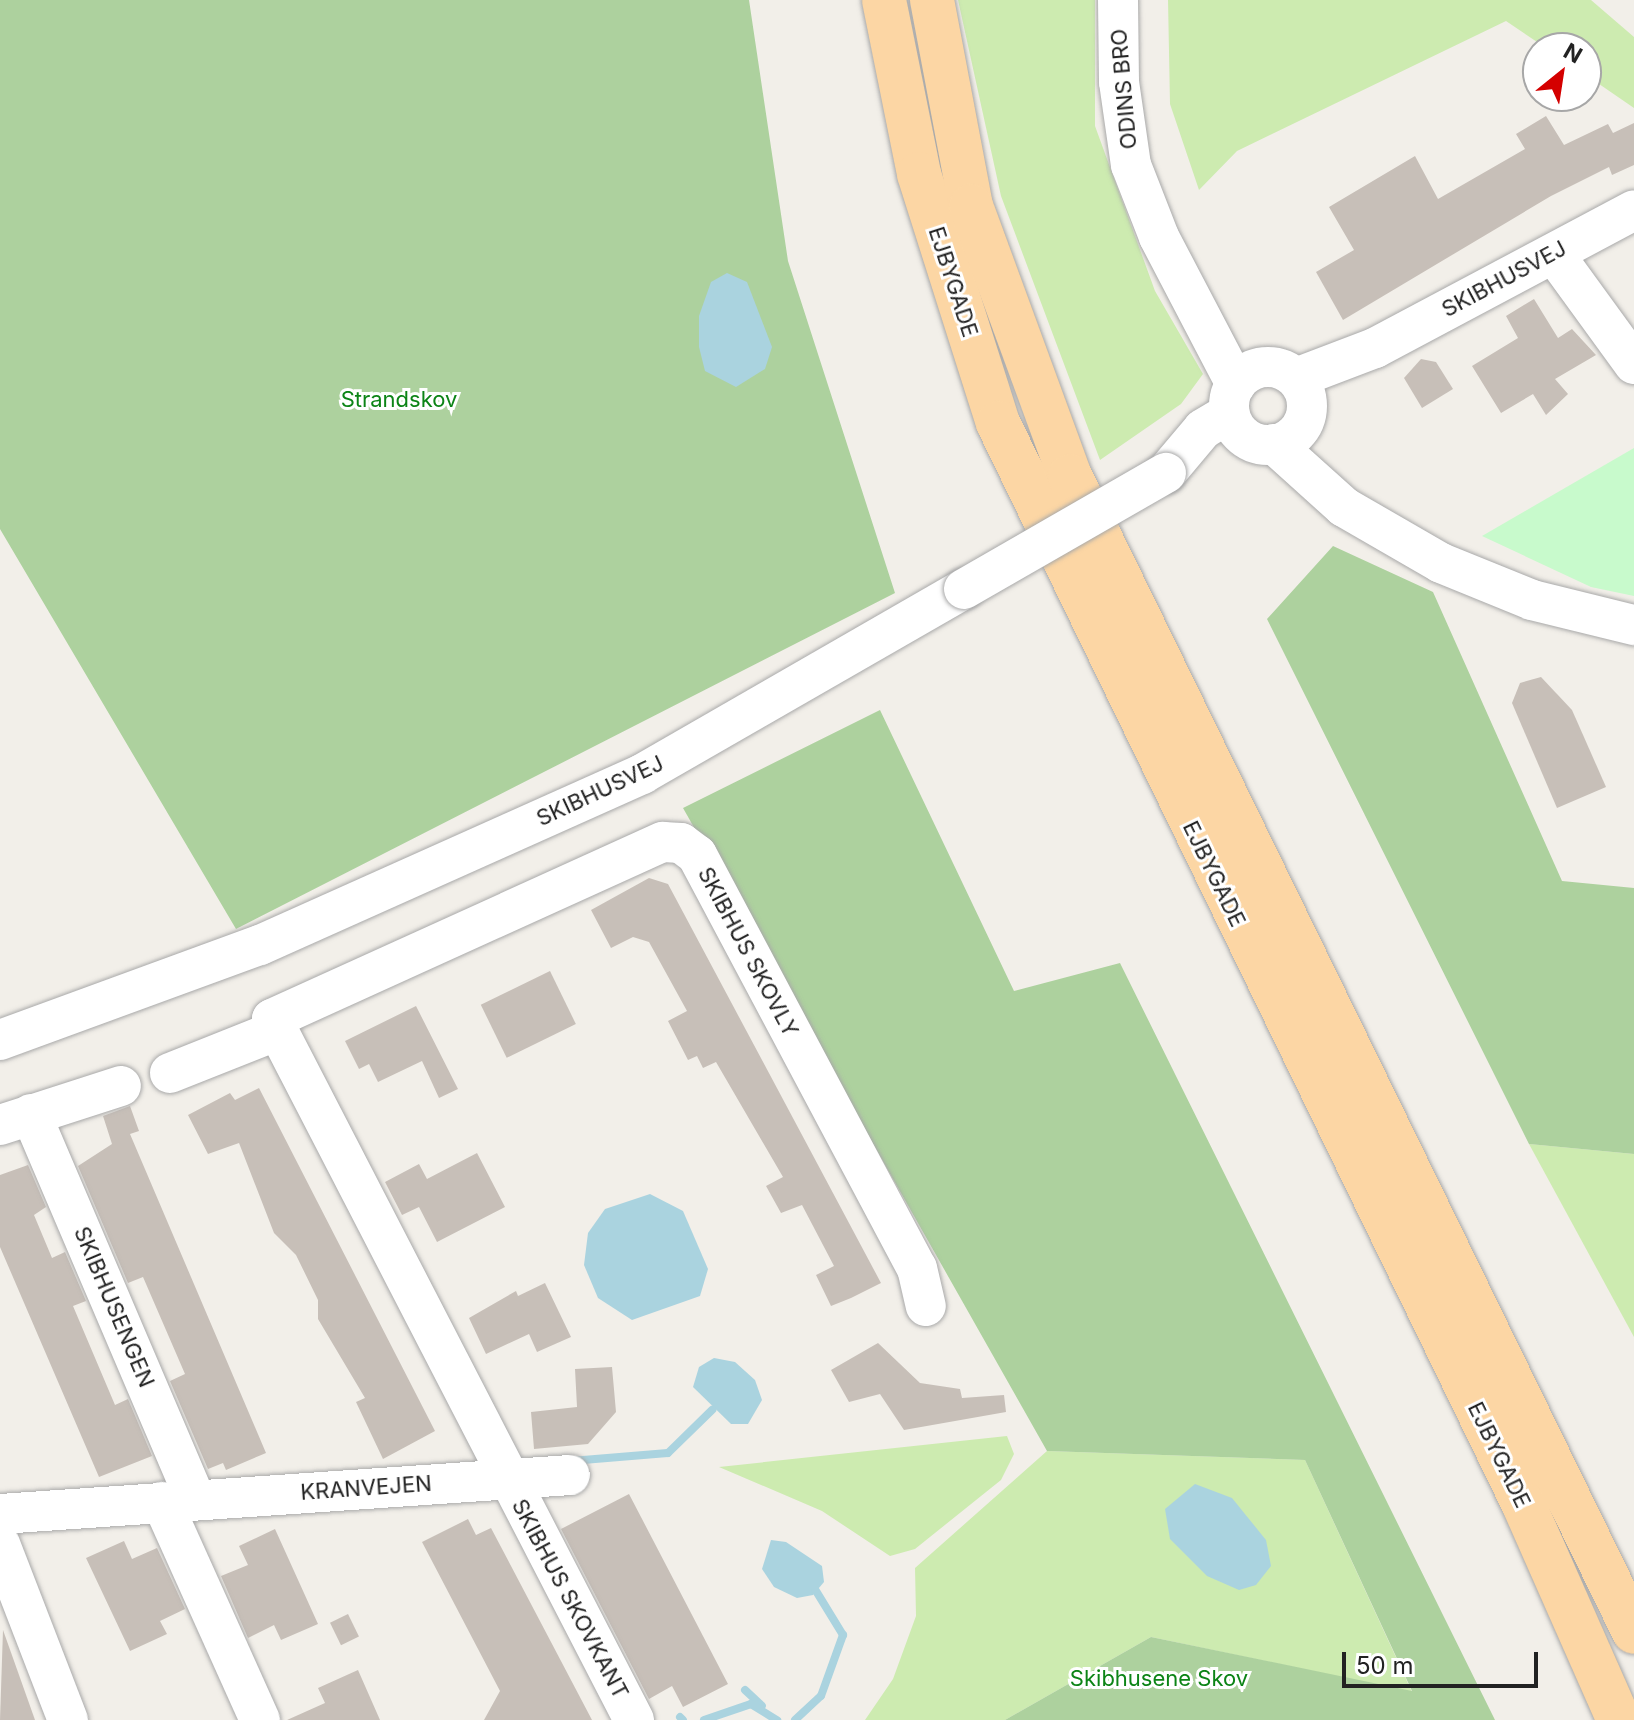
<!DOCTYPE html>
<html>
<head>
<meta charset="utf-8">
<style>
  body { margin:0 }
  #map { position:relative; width:1634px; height:1720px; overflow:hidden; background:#f2efe9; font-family:Inter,sans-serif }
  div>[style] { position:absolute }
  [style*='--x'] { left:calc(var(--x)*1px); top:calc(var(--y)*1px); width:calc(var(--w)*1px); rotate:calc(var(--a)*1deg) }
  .grass>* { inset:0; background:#cdebb0 }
  .forest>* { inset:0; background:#add19e }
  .park>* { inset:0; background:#c8facc }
  .water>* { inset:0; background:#aad3df }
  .stream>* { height:8px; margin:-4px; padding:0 4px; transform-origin:4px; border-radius:4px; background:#aad3df }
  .building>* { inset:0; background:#c7bfb8; transform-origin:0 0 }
  .roads { filter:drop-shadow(0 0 2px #a9a9a9) drop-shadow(0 0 2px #a9a9a9) }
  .minor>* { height:40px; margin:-20px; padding:0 20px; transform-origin:20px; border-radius:20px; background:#fff }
  .minor>.ring { margin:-20px; padding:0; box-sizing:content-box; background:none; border:40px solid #fff; border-radius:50% }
  .major>* { height:44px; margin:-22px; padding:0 22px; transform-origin:22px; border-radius:22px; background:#fcd6a4 }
  .bridges { filter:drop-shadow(0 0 2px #a9a9a9) drop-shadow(0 0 2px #a9a9a9) }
  .minor-bridge>* { height:40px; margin:-20px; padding:0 20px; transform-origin:20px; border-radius:20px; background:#fff }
  span { translate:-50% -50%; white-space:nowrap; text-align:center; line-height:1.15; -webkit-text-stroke:6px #fff; paint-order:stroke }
  .street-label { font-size:22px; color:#222 }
  .park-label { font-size:22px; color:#0c8416 }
  .north { position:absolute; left:1522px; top:32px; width:80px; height:80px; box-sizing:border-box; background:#fff; border:2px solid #a7a7a7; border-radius:50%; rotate:30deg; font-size:22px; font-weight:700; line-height:32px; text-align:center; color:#222 }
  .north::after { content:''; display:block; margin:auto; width:28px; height:36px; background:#d40000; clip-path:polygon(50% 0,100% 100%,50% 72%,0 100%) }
  .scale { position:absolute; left:1342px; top:1652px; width:196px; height:36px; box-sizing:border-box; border:4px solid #222; border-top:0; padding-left:10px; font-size:24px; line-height:28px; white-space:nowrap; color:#222; -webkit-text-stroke:6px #fff; paint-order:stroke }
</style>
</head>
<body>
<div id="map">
  <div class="grass">
    <i style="clip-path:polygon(958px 0,1095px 0,1095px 126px,1155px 291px,1203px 374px,1181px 404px,1100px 460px,1001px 196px)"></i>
    <i style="clip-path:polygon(1168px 0,1591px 0,1634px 37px,1634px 108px,1586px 75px,1586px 48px,1546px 48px,1506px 21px,1237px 151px,1199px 190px,1170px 104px)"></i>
    <i style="clip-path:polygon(1529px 1144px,1634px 1154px,1634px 1337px)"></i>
    <i style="clip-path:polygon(1007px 1436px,1014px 1454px,1001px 1480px,915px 1549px,890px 1556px,822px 1511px,719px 1467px)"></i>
    <i style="clip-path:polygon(1047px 1451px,1305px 1460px,1412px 1692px,1151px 1637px,1005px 1720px,865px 1720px,893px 1679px,916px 1616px,915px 1568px)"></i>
  </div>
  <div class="forest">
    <i style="clip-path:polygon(0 0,749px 0,788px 261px,895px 593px,236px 929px,0 529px)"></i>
    <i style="clip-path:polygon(1333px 546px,1433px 592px,1562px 881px,1634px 888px,1634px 1154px,1529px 1144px,1267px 619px)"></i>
    <i style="clip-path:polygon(880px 710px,1014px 991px,1120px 963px,1495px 1720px,1005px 1720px,1151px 1637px,1412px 1691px,1305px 1460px,1047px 1451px,683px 808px)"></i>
  </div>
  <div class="park">
    <i style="clip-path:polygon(1634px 448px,1634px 596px,1591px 587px,1482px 536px)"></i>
  </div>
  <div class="water">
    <i style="clip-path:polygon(727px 273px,747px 282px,772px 347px,765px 369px,736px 387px,705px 371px,699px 347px,699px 316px,711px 282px)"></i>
    <i style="clip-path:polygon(650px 1194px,683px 1211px,708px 1269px,700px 1296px,632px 1320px,598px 1298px,584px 1265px,588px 1233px,605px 1209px)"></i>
    <i style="clip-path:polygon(714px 1358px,735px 1362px,755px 1380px,762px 1400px,748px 1424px,731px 1424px,693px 1387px,699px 1367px)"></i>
    <i style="clip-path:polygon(1195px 1484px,1232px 1498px,1266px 1540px,1271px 1566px,1256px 1585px,1239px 1590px,1207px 1576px,1170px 1539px,1165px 1509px)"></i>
    <i style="clip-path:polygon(771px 1540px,786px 1542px,822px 1566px,824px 1582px,813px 1595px,797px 1598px,774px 1587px,762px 1569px)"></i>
  </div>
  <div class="stream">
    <i style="--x:571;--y:1461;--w:97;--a:-4.7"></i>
    <i style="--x:668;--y:1453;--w:62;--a:-44.3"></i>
    <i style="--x:745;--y:1690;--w:23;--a:43"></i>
    <i style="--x:680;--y:1717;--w:4;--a:45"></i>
    <i style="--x:704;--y:1720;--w:50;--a:-18.8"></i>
    <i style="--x:751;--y:1704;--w:31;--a:32"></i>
    <i style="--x:795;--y:1720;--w:35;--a:-43"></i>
    <i style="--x:821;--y:1696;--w:65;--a:-70.2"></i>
    <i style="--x:843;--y:1635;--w:52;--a:-121.5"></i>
  </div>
  <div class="building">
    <i style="clip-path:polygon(1546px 116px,1564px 145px,1608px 124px,1613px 133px,1634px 123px,1634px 165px,1612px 175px,1609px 167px,1551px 196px,1343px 320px,1316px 272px,1354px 250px,1329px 207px,1415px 156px,1438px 199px,1525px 149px,1516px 134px)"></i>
    <i style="clip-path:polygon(1534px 299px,1558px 338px,1572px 329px,1596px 355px,1555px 379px,1568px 394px,1546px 415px,1533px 394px,1501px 413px,1472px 366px,1518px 338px,1506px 316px)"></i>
    <i style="clip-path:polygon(1421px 359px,1436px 362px,1453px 389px,1422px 408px,1404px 378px)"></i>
    <i style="clip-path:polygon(1541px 677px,1572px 710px,1606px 787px,1557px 808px,1512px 703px,1520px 683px)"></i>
    <i style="clip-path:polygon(649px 878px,668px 884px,881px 1283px,851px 1298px,831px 1306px,816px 1275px,834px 1266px,802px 1205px,781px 1213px,766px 1186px,783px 1177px,716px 1062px,703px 1068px,697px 1056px,688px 1060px,668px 1021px,687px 1011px,649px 942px,633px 937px,611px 948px,591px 910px)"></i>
    <i style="left:550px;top:971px;width:59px;height:77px;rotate:64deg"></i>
    <i style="clip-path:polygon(416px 1006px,458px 1089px,439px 1098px,422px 1061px,378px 1082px,369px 1064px,359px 1069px,345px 1041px)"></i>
    <i style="clip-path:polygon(259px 1088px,435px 1431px,383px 1459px,356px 1402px,365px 1398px,318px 1319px,318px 1300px,296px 1255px,274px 1233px,239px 1143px,208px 1154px,188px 1115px,230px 1093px,235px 1100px)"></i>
    <i style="clip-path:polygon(130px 1106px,139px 1131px,130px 1134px,266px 1453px,226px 1470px,223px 1463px,208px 1469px,170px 1381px,185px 1374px,143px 1277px,128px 1283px,78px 1166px,112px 1144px,103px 1116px)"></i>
    <i style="clip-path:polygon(477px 1153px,505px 1207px,437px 1242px,419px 1207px,402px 1215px,385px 1182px,419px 1164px,427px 1179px)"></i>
    <i style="clip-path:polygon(28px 1165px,46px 1207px,34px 1215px,52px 1258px,65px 1252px,86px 1301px,73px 1306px,115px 1405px,128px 1399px,152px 1456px,99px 1477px,0 1247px,0 1175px)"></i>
    <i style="clip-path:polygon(545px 1283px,571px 1337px,537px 1352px,529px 1334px,486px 1354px,469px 1318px,516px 1291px,518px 1296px)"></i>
    <i style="clip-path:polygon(878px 1343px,920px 1383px,960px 1389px,962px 1398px,1004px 1395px,1006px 1412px,904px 1430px,880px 1394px,849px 1402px,831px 1370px)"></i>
    <i style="clip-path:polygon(612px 1367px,616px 1412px,588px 1444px,534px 1449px,531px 1412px,577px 1407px,575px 1369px)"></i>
    <i style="clip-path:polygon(629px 1494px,728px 1684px,683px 1707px,672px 1686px,649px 1699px,561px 1529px)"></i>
    <i style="clip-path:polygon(468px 1519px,476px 1535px,491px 1528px,592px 1720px,484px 1720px,500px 1691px,422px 1542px)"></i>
    <i style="clip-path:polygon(275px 1529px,318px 1624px,281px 1640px,274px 1625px,248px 1638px,221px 1576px,248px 1565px,239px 1546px)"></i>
    <i style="clip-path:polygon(124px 1541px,132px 1559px,157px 1548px,185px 1609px,160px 1621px,167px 1634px,130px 1651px,86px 1558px)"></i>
    <i style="left:348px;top:1614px;width:25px;height:20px;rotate:64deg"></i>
    <i style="clip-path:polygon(3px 1630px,35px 1720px,0 1720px)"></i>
    <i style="clip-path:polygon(358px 1670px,380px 1720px,287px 1720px,325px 1703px,318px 1688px)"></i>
  </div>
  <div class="roads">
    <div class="minor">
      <i style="--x:1118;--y:0;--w:82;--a:89.3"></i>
      <i style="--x:1119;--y:82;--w:84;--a:81.8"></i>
      <i style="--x:1131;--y:165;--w:77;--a:68.7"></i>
      <i style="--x:1159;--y:237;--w:166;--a:62.4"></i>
      <i style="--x:1554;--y:254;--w:136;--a:54"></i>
      <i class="ring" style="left:1229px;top:367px;width:38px;height:38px"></i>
      <i style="--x:1296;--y:378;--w:85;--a:-20.8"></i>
      <i style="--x:1375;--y:348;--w:293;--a:-28"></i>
      <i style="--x:1274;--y:444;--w:94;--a:42"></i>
      <i style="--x:1344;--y:507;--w:112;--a:30"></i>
      <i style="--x:1441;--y:563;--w:98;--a:22.1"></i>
      <i style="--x:1532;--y:600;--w:105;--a:13.8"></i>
      <i style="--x:1166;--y:473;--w:57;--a:-49.9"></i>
      <i style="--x:1203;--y:429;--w:31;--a:-31"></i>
      <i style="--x:0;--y:1040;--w:277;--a:-20.1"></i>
      <i style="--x:260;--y:945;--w:419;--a:-24.1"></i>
      <i style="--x:642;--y:774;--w:371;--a:-29.9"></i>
      <i style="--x:170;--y:1073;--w:116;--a:-21.7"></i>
      <i style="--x:31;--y:1114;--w:420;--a:66.9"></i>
      <i style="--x:0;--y:1125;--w:127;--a:-17.9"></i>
      <i style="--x:162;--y:1502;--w:239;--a:65.8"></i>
      <i style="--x:0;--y:1514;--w:571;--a:-3.91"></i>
      <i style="--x:0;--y:1544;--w:189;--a:68.9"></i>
      <i style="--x:634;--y:1720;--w:789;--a:-117.31"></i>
      <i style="--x:272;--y:1019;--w:429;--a:-24.4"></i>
      <i style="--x:663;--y:842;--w:18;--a:3"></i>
      <i style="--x:681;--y:843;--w:20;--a:37"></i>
      <i style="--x:697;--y:855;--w:468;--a:62"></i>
      <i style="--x:917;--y:1268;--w:39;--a:77"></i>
    </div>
    <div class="major">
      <i style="--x:884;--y:0;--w:177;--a:78.6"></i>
      <i style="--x:919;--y:174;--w:261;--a:72.4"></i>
      <i style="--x:998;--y:423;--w:1203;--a:64.07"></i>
      <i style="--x:1524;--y:1505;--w:235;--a:66.2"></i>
      <i style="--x:932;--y:0;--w:210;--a:79.3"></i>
      <i style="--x:971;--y:206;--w:288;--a:69.9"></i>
      <i style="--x:1070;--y:476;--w:1286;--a:63.99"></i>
    </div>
  </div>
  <div class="bridges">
    <div class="minor-bridge">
      <i style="--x:964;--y:589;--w:233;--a:-29.9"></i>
    </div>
  </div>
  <div class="street-label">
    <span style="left:1124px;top:89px;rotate:-95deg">ODINS BRO</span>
    <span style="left:1504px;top:279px;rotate:-28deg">SKIBHUSVEJ</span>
    <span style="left:953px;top:282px;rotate:72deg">EJBYGADE</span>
    <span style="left:600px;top:791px;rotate:-25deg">SKIBHUSVEJ</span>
    <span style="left:1214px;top:874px;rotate:64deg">EJBYGADE</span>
    <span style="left:748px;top:952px;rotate:62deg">SKIBHUS SKOVLY</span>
    <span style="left:114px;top:1307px;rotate:67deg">SKIBHUSENGEN</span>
    <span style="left:1499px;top:1455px;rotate:64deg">EJBYGADE</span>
    <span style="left:366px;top:1488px;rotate:-4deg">KRANVEJEN</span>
    <span style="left:570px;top:1599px;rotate:62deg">SKIBHUS SKOVKANT</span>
  </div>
  <div class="park-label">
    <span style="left:399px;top:400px">Strandskov</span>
    <span style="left:1159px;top:1679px">Skibhusene Skov</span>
  </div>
  <div class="north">N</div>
  <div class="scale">50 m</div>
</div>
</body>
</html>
